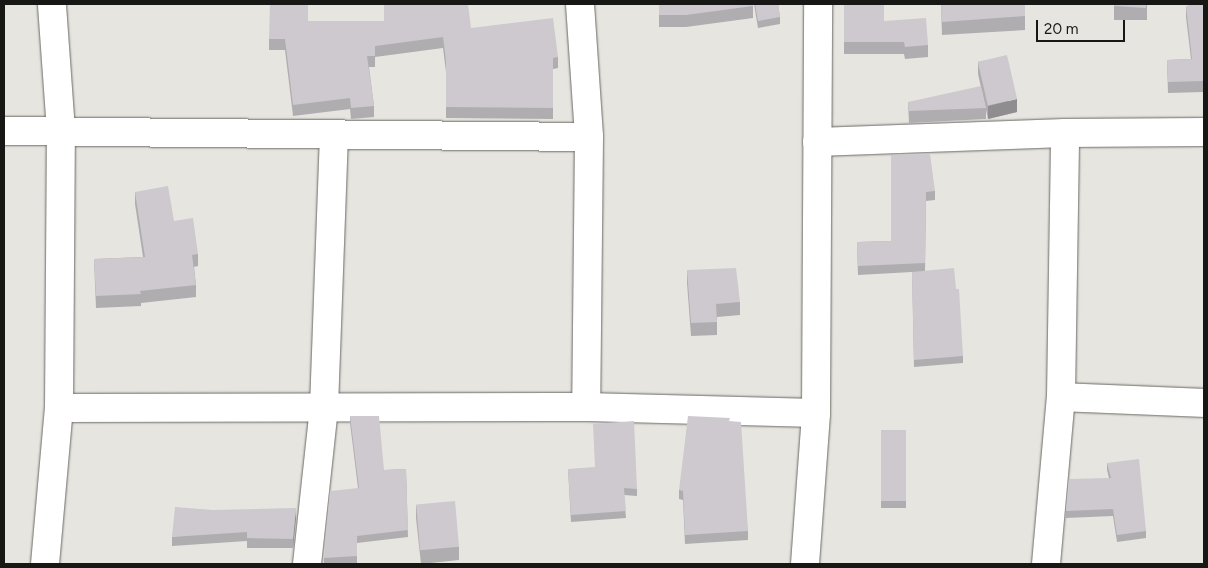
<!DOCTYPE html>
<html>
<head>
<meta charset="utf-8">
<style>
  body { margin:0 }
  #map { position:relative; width:1208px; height:568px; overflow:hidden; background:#e7e5e0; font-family:Figtree,sans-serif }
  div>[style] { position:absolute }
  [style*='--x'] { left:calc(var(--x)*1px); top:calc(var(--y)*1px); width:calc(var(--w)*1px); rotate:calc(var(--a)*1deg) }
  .roads { filter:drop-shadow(0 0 1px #6b6965) drop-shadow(0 0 1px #6b6965) }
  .minor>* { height:28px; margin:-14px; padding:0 14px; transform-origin:14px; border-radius:14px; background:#fff }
  .wall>* { inset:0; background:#b0adb1; transform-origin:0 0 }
  .shaded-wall>* { inset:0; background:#908d90 }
  .building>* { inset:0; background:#cdc9ce; transform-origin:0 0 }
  span { translate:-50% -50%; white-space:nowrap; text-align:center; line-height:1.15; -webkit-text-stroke:5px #e7e5e0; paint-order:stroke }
  .frame { position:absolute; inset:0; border:5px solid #171715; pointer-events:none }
  .scale { position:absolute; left:1036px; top:20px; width:89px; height:22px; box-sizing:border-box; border:2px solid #171715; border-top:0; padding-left:6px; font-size:15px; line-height:18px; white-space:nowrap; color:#171715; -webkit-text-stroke:4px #e7e5e0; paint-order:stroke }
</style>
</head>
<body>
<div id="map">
  <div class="roads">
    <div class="minor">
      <i style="--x:580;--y:4;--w:133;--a:86.1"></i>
      <i style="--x:589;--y:137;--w:270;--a:90.6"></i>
      <i style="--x:4;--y:131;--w:585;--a:0.59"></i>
      <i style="--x:817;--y:142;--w:248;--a:-2.1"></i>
      <i style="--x:1065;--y:133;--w:139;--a:-0.4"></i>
      <i style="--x:1061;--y:397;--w:143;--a:2.4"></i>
      <i style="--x:59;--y:408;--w:527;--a:-0.11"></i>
      <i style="--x:586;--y:407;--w:230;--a:1.5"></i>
      <i style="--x:45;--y:564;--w:157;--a:-84.9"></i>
      <i style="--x:59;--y:408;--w:277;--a:-89.6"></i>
      <i style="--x:61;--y:131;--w:127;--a:-94.1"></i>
      <i style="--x:307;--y:564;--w:158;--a:-83.8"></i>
      <i style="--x:324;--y:407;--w:272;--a:-87.9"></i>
      <i style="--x:805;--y:564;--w:151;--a:-85.8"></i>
      <i style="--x:816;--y:413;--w:409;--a:-89.7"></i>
      <i style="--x:1046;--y:564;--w:168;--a:-84.9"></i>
      <i style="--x:1061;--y:397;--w:264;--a:-89.1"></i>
    </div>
  </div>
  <div class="wall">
    <i style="clip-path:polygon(659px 4px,753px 6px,753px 18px,686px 27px,659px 27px)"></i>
    <i style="clip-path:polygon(754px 4px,778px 4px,780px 17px,780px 24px,758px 28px)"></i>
    <i style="clip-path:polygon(844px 4px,884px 21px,928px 45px,928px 57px,905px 59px,904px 54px,844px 54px)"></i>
    <i style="clip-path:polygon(941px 4px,1025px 4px,1025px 30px,942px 35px)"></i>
    <i style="left:1114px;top:4px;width:33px;height:16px"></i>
    <i style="clip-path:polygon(1204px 4px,1204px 92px,1168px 93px,1167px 60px,1191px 59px,1186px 17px,1186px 6px)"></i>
    <i style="clip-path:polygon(308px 21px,471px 28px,558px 57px,558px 68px,553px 69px,553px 119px,446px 118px,446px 72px,443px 48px,375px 57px,375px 67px,369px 67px,374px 106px,374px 117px,351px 119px,350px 109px,293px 116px,285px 50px,269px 50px,269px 39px)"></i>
    <i style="clip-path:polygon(978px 61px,1017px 112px,988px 119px,978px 74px)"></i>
    <i style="clip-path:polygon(908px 102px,986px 108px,986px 119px,909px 123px)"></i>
    <i style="clip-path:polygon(891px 155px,935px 191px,935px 200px,926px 201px,925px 271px,963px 356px,963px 363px,914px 367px,912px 272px,858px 275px,857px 242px,891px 241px)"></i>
    <i style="clip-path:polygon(135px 192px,174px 221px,198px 254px,198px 266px,194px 267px,196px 285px,196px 297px,141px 303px,141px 306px,96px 308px,94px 259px,143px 257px,135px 204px)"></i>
    <i style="clip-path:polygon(687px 270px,740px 302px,740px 315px,717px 317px,717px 335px,691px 336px,687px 283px)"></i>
    <i style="clip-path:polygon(350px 416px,384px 470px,406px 469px,408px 537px,357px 543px,357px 563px,324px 564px,324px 558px,358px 488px,350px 423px)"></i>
    <i style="clip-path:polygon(730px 421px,748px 531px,748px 540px,685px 544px,683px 500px,679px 499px,679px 490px)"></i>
    <i style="left:881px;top:430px;width:25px;height:78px"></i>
    <i style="clip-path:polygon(1107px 463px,1146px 531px,1146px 538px,1117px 542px,1113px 516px,1066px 518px,1066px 511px,1109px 478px,1107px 470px)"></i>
    <i style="clip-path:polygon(568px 469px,637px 489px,637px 496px,624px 495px,626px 518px,571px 522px)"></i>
    <i style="clip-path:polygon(416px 505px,459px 547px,459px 560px,421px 564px,416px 518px)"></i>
    <i style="clip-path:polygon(296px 518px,293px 548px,247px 548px,247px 541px,172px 546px,172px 537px)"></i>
  </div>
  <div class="shaded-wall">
    <i style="clip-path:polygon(1017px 99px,1017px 112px,988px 119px,988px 106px)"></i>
    <i style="clip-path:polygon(296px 508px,296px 518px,293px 548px,293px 539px)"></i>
  </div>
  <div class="building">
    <i style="clip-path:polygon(270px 4px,308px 4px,308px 21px,384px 21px,384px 4px,468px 4px,471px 28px,553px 18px,558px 57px,553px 58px,553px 108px,446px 107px,446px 61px,443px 37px,375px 46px,375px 56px,367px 56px,374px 106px,351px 108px,350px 98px,293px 105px,285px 39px,269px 39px)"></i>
    <i style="clip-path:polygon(659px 4px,753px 4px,753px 6px,686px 15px,659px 15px)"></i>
    <i style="clip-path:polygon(755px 4px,778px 4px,780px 17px,758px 21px)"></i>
    <i style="clip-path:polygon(844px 4px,884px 4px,884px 21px,926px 18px,928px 45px,905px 47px,904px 42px,844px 42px)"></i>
    <i style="clip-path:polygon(941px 4px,1025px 4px,1025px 16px,942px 22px)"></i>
    <i style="clip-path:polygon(1114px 4px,1146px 4px,1146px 8px,1114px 6px)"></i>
    <i style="clip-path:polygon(1201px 4px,1204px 4px,1204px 81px,1168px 82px,1167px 60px,1192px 59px,1186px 6px)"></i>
    <i style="left:1007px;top:55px;width:45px;height:30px;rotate:77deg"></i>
    <i style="clip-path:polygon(981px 86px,986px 108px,909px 111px,908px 102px)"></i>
    <i style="clip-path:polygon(930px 154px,935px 191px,926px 192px,925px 263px,858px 266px,857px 242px,891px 241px,891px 155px)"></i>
    <i style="clip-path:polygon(168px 186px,174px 221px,193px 218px,198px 254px,192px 255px,196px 285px,140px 291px,141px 294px,96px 296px,94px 259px,145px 257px,135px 192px)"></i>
    <i style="clip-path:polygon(736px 268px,740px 302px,716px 304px,717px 322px,691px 323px,687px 270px)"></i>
    <i style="clip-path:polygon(954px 268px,956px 289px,959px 289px,963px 356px,914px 360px,912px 272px)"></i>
    <i style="clip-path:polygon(350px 416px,379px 416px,384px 470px,406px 469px,408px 530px,357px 536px,357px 556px,324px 558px,330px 491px,359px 488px)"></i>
    <i style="clip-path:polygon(688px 416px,730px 418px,729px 421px,741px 422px,748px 531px,685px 535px,683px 491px,679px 490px)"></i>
    <i style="clip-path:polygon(634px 421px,637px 489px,624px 488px,626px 511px,571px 515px,568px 469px,595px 467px,593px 424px)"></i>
    <i style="left:881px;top:430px;width:25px;height:71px"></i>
    <i style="clip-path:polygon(1139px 459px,1146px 531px,1117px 535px,1113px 509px,1066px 511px,1069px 479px,1111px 478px,1107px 463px)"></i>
    <i style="left:455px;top:501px;width:46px;height:39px;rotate:85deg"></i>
    <i style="clip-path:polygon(175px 507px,213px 510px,296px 508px,293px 539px,247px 538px,247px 532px,172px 537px)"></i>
  </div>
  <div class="frame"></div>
  <div class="scale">20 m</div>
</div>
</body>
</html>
